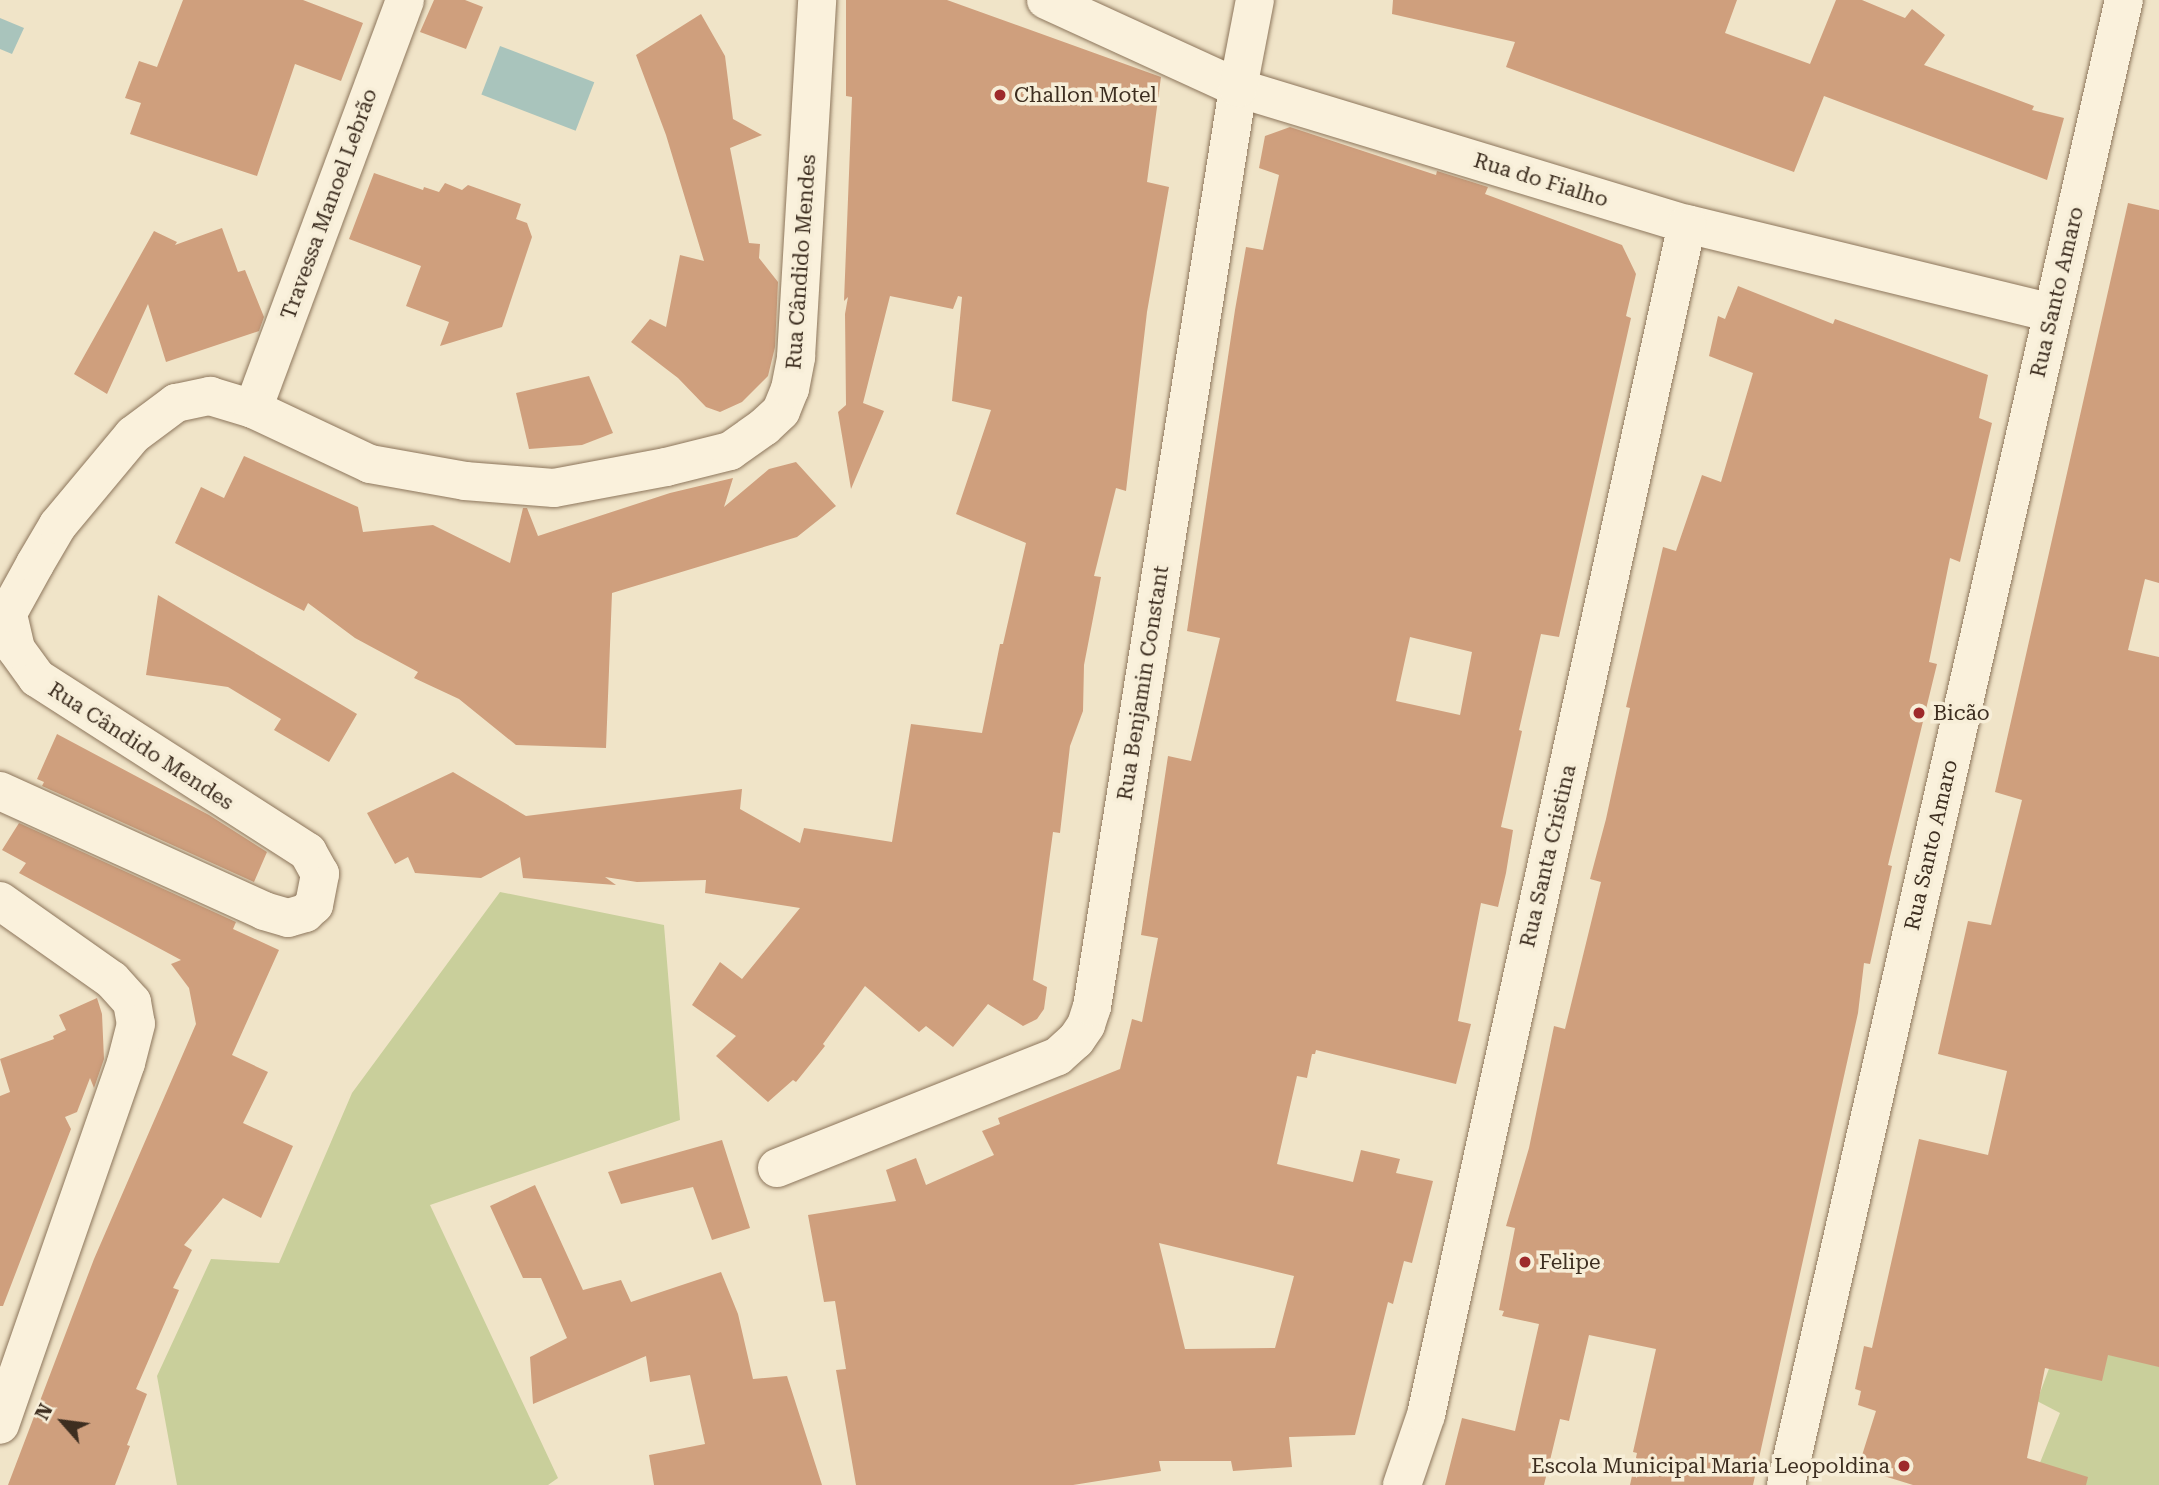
<!DOCTYPE html>
<html>
<head>
<meta charset="utf-8">
<style>
  body { margin:0 }
  #map { position:relative; width:2159px; height:1485px; overflow:hidden; background:#f0e4c8; font-family:"Roboto Serif",serif }
  div>[style] { position:absolute }
  [style*='--x'] { left:calc(var(--x)*1px); top:calc(var(--y)*1px); width:calc(var(--w)*1px); rotate:calc(var(--a)*1deg) }
  .green>* { inset:0; background:#c9cf9b }
  .water>* { inset:0; background:#a9c4bc; transform-origin:0 0 }
  .building>* { inset:0; background:#cf9f7d }
  .roads { filter:drop-shadow(0 0 2px #8d765c) drop-shadow(0 0 2px #8d765c) }
  .street>* { height:38px; margin:-19px; padding:0 19px; transform-origin:19px; border-radius:19px; background:#faf1dc }
  .dots>* { width:19px; height:19px; translate:-50% -50%; box-sizing:border-box; border:4px solid #f7eed8; border-radius:50% }
  span { translate:-50% -50%; white-space:nowrap; text-align:center; line-height:1.15; -webkit-text-stroke:7px #f7eed8; paint-order:stroke }
  .poi-label { font-size:21px; color:#3d2e20 }
  .left { translate:0 -50%; text-align:left }
  .right { translate:-100% -50%; text-align:right }
  .street-label { font-size:21px; color:#3d2e20 }
  .north { position:absolute; left:28px; top:1387px; width:70px; height:70px; -webkit-text-stroke:5px #f7eed8; paint-order:stroke; rotate:298deg; font-size:19px; font-weight:700; line-height:28px; text-align:center; color:#3d2e20 }
  .north::after { content:''; display:block; margin:auto; width:24px; height:32px; background:#3d2e20; clip-path:polygon(50% 0,100% 100%,50% 72%,0 100%) }
</style>
</head>
<body>
<div id="map">
  <div class="green">
    <i style="clip-path:polygon(500px 892px,664px 925px,680px 1120px,430px 1205px,558px 1478px,548px 1485px,177px 1485px,157px 1376px,211px 1259px,279px 1263px,352px 1093px)"></i>
    <i style="clip-path:polygon(2064px 1328px,2159px 1348px,2159px 1485px,2031px 1485px,2060px 1413px,2037px 1401px)"></i>
  </div>
  <div class="water">
    <i style="clip-path:polygon(0 18px,24px 28px,12px 54px,0 49px)"></i>
    <i style="left:500px;top:46px;width:101px;height:52px;rotate:21deg"></i>
  </div>
  <div class="building">
    <i style="clip-path:polygon(183px 0,303px 0,363px 23px,341px 81px,295px 64px,257px 176px,130px 134px,141px 103px,125px 98px,139px 61px,157px 67px)"></i>
    <i style="clip-path:polygon(434px 0,465px 0,483px 7px,466px 49px,420px 32px)"></i>
    <i style="clip-path:polygon(846px 0,947px 0,1161px 77px,1147px 182px,1169px 187px,1147px 312px,1126px 491px,1116px 488px,1094px 576px,1101px 577px,1084px 665px,1083px 711px,1070px 746px,1060px 833px,1053px 832px,1033px 980px,1047px 987px,1044px 1009px,1037px 1019px,1023px 1026px,988px 1004px,953px 1047px,926px 1026px,919px 1032px,865px 986px,823px 1044px,825px 1046px,796px 1082px,793px 1080px,768px 1102px,716px 1056px,736px 1036px,692px 1005px,720px 962px,742px 979px,800px 908px,705px 893px,706px 880px,637px 882px,605px 877px,616px 885px,523px 878px,520px 857px,481px 878px,415px 873px,408px 857px,395px 864px,367px 813px,453px 772px,526px 816px,742px 789px,740px 809px,800px 843px,804px 828px,892px 842px,911px 724px,982px 733px,1000px 644px,1003px 644px,1026px 543px,956px 514px,991px 410px,952px 401px,962px 297px,958px 296px,953px 309px,890px 296px,863px 403px,884px 411px,851px 489px,838px 412px,846px 405px,845px 314px,848px 297px,844px 301px,852px 97px,846px 96px)"></i>
    <i style="clip-path:polygon(1393px 0,1737px 0,1725px 33px,1810px 64px,1836px 0,1862px 0,1905px 18px,1912px 9px,1945px 35px,1924px 65px,2034px 106px,2032px 110px,2064px 118px,2047px 180px,1824px 96px,1794px 172px,1506px 67px,1515px 42px,1392px 14px)"></i>
    <i style="clip-path:polygon(701px 14px,725px 56px,733px 119px,762px 135px,730px 148px,749px 243px,760px 244px,759px 258px,778px 282px,775px 347px,768px 376px,742px 402px,720px 412px,706px 407px,678px 378px,631px 342px,650px 319px,666px 327px,680px 255px,704px 261px,666px 135px,636px 55px)"></i>
    <i style="clip-path:polygon(evenodd,1290px 127px,1436px 175px,1437px 171px,1488px 187px,1485px 194px,1622px 245px,1636px 274px,1626px 316px,1631px 318px,1559px 637px,1541px 634px,1519px 730px,1522px 731px,1501px 827px,1513px 830px,1506px 873px,1498px 907px,1481px 903px,1458px 1021px,1471px 1024px,1456px 1084px,1316px 1050px,1315px 1054px,1312px 1054px,1307px 1078px,1297px 1076px,1277px 1164px,1353px 1182px,1361px 1150px,1400px 1159px,1396px 1173px,1433px 1181px,1412px 1263px,1404px 1261px,1393px 1304px,1388px 1302px,1355px 1435px,1289px 1437px,1292px 1467px,1233px 1471px,1231px 1461px,1159px 1461px,1161px 1471px,1073px 1485px,856px 1485px,836px 1370px,846px 1369px,835px 1301px,824px 1302px,808px 1215px,896px 1201px,886px 1170px,916px 1158px,926px 1185px,994px 1155px,982px 1131px,1000px 1124px,998px 1118px,1120px 1069px,1132px 1019px,1142px 1022px,1158px 938px,1141px 935px,1168px 756px,1191px 761px,1220px 638px,1187px 631px,1235px 310px,1246px 247px,1263px 250px,1279px 175px,1259px 168px,1265px 136px,1290px 127px,1410px 637px,1472px 652px,1460px 715px,1396px 701px,1410px 637px,1290px 127px,1159px 1243px,1294px 1276px,1275px 1348px,1185px 1349px,1159px 1243px)"></i>
    <i style="clip-path:polygon(374px 173px,423px 190px,424px 187px,439px 192px,445px 183px,462px 190px,468px 185px,521px 204px,516px 219px,527px 223px,532px 237px,502px 327px,440px 346px,449px 322px,406px 306px,421px 266px,349px 239px)"></i>
    <i style="clip-path:polygon(2128px 203px,2159px 210px,2159px 583px,2145px 579px,2128px 650px,2159px 657px,2159px 1367px,2108px 1355px,2102px 1381px,2045px 1368px,2027px 1458px,2088px 1477px,2086px 1485px,1913px 1485px,1858px 1468px,1876px 1411px,1858px 1405px,1861px 1391px,1855px 1389px,1864px 1346px,1872px 1348px,1919px 1139px,1988px 1155px,2007px 1071px,1938px 1054px,1968px 921px,1991px 925px,2022px 800px,1995px 792px)"></i>
    <i style="clip-path:polygon(222px 228px,238px 272px,245px 270px,264px 317px,259px 331px,166px 362px,148px 304px,107px 394px,74px 374px,154px 231px,177px 242px,175px 245px)"></i>
    <i style="clip-path:polygon(1738px 286px,1833px 324px,1835px 319px,1988px 375px,1979px 418px,1992px 423px,1960px 562px,1950px 558px,1929px 662px,1937px 664px,1888px 865px,1892px 866px,1877px 933px,1870px 964px,1864px 963px,1858px 1013px,1753px 1485px,1630px 1485px,1637px 1453px,1633px 1452px,1656px 1349px,1589px 1335px,1569px 1421px,1560px 1419px,1544px 1485px,1445px 1485px,1462px 1418px,1515px 1431px,1539px 1324px,1502px 1316px,1504px 1311px,1499px 1310px,1515px 1228px,1506px 1226px,1529px 1148px,1554px 1026px,1565px 1029px,1601px 882px,1590px 879px,1606px 819px,1630px 708px,1626px 707px,1663px 547px,1676px 551px,1702px 475px,1721px 482px,1753px 373px,1709px 356px,1718px 316px,1725px 319px)"></i>
    <i style="clip-path:polygon(589px 376px,613px 433px,582px 445px,529px 449px,516px 393px)"></i>
    <i style="clip-path:polygon(244px 456px,358px 507px,363px 532px,433px 525px,510px 563px,523px 508px,527px 508px,538px 536px,670px 493px,733px 478px,724px 507px,769px 469px,796px 462px,836px 506px,797px 537px,612px 593px,606px 748px,516px 745px,459px 699px,414px 678px,418px 672px,355px 638px,308px 603px,304px 611px,175px 543px,201px 487px,224px 498px)"></i>
    <i style="clip-path:polygon(158px 595px,357px 714px,329px 762px,274px 730px,281px 719px,228px 687px,146px 675px)"></i>
    <i style="clip-path:polygon(57px 734px,209px 815px,267px 852px,254px 882px,42px 786px,44px 782px,37px 779px)"></i>
    <i style="clip-path:polygon(19px 823px,236px 922px,233px 929px,279px 950px,232px 1055px,268px 1072px,243px 1123px,293px 1146px,261px 1218px,223px 1198px,184px 1245px,192px 1250px,173px 1288px,179px 1290px,136px 1389px,147px 1394px,127px 1445px,130px 1446px,115px 1485px,8px 1485px,94px 1259px,196px 1024px,189px 988px,171px 964px,181px 960px,19px 873px,26px 863px,2px 850px)"></i>
    <i style="clip-path:polygon(97px 998px,102px 1014px,104px 1059px,94px 1088px,90px 1078px,77px 1112px,65px 1117px,71px 1129px,3px 1306px,0 1306px,0 1096px,10px 1092px,0 1059px,54px 1039px,53px 1036px,66px 1030px,59px 1015px)"></i>
    <i style="clip-path:polygon(722px 1140px,750px 1228px,712px 1240px,693px 1187px,621px 1204px,608px 1172px)"></i>
    <i style="clip-path:polygon(535px 1185px,583px 1290px,621px 1280px,631px 1302px,721px 1272px,738px 1314px,753px 1379px,787px 1376px,822px 1485px,654px 1485px,649px 1455px,705px 1444px,690px 1375px,650px 1382px,646px 1356px,533px 1404px,530px 1357px,567px 1338px,541px 1278px,523px 1278px,490px 1206px)"></i>
  </div>
  <div class="roads">
    <div class="street">
      <i style="--x:1046;--y:0;--w:211;--a:24.6"></i>
      <i style="--x:1238;--y:88;--w:469;--a:16.9"></i>
      <i style="--x:1687;--y:224;--w:376;--a:13.7"></i>
      <i style="--x:253;--y:409;--w:436;--a:-69.6"></i>
      <i style="--x:0;--y:791;--w:290;--a:24.4"></i>
      <i style="--x:264;--y:911;--w:25;--a:16"></i>
      <i style="--x:288;--y:918;--w:18;--a:-16"></i>
      <i style="--x:305;--y:913;--w:12;--a:-42"></i>
      <i style="--x:314;--y:905;--w:32;--a:-79"></i>
      <i style="--x:320;--y:874;--w:25;--a:-119"></i>
      <i style="--x:308;--y:852;--w:322;--a:-147.3"></i>
      <i style="--x:37;--y:678;--w:36;--a:-126"></i>
      <i style="--x:16;--y:649;--w:37;--a:-103"></i>
      <i style="--x:8;--y:613;--w:56;--a:-61.1"></i>
      <i style="--x:35;--y:564;--w:45;--a:-59.5"></i>
      <i style="--x:58;--y:525;--w:117;--a:-50.2"></i>
      <i style="--x:133;--y:435;--w:54;--a:-36.7"></i>
      <i style="--x:176;--y:403;--w:35;--a:-12"></i>
      <i style="--x:210;--y:396;--w:45;--a:16.8"></i>
      <i style="--x:253;--y:409;--w:129;--a:25.2"></i>
      <i style="--x:370;--y:464;--w:97;--a:10.1"></i>
      <i style="--x:465;--y:481;--w:89;--a:4.5"></i>
      <i style="--x:554;--y:488;--w:114;--a:-10.6"></i>
      <i style="--x:666;--y:467;--w:66;--a:-14"></i>
      <i style="--x:730;--y:451;--w:42;--a:-35.2"></i>
      <i style="--x:764;--y:427;--w:23;--a:-43"></i>
      <i style="--x:781;--y:411;--w:24;--a:-68"></i>
      <i style="--x:790;--y:389;--w:33;--a:-79"></i>
      <i style="--x:796;--y:357;--w:358;--a:-86.6"></i>
      <i style="--x:0;--y:901;--w:137;--a:35.2"></i>
      <i style="--x:112;--y:980;--w:30;--a:48"></i>
      <i style="--x:132;--y:1002;--w:22;--a:80"></i>
      <i style="--x:136;--y:1024;--w:40;--a:104.4"></i>
      <i style="--x:126;--y:1063;--w:383;--a:109.2"></i>
      <i style="--x:777;--y:1168;--w:302;--a:-21.7"></i>
      <i style="--x:1058;--y:1056;--w:24;--a:-42"></i>
      <i style="--x:1076;--y:1040;--w:18;--a:-56"></i>
      <i style="--x:1086;--y:1025;--w:19;--a:-72"></i>
      <i style="--x:1092;--y:1007;--w:931;--a:-80.97"></i>
      <i style="--x:1238;--y:88;--w:90;--a:-79.1"></i>
      <i style="--x:1402;--y:1485;--w:74;--a:-71.1"></i>
      <i style="--x:1426;--y:1415;--w:1219;--a:-77.64"></i>
      <i style="--x:1786;--y:1485;--w:1523;--a:-77.18"></i>
    </div>
  </div>
  <div class="dots">
    <i style="left:1000px;top:95px;background:#9e2a2b"></i>
    <i style="left:1919px;top:713px;background:#9e2a2b"></i>
    <i style="left:1525px;top:1262px;background:#9e2a2b"></i>
    <i style="left:1904px;top:1466px;background:#9e2a2b"></i>
  </div>
  <div class="poi-label">
    <span class="left" style="left:1014px;top:95px">Challon Motel</span>
    <span class="left" style="left:1933px;top:713px">Bicão</span>
    <span class="left" style="left:1539px;top:1262px">Felipe</span>
    <span class="right" style="left:1890px;top:1466px">Escola Municipal Maria Leopoldina</span>
  </div>
  <div class="street-label">
    <span style="left:1541px;top:180px;rotate:17deg">Rua do Fialho</span>
    <span style="left:329px;top:204px;rotate:-70deg">Travessa Manoel Lebrão</span>
    <span style="left:801px;top:262px;rotate:-86deg">Rua Cândido Mendes</span>
    <span style="left:2057px;top:292px;rotate:-77deg">Rua Santo Amaro</span>
    <span style="left:1143px;top:683px;rotate:-81deg">Rua Benjamin Constant</span>
    <span style="left:141px;top:746px;rotate:33deg">Rua Cândido Mendes</span>
    <span style="left:1931px;top:845px;rotate:-77deg">Rua Santo Amaro</span>
    <span style="left:1548px;top:856px;rotate:-77deg">Rua Santa Cristina</span>
  </div>
  <div class="north">N</div>
</div>
</body>
</html>
